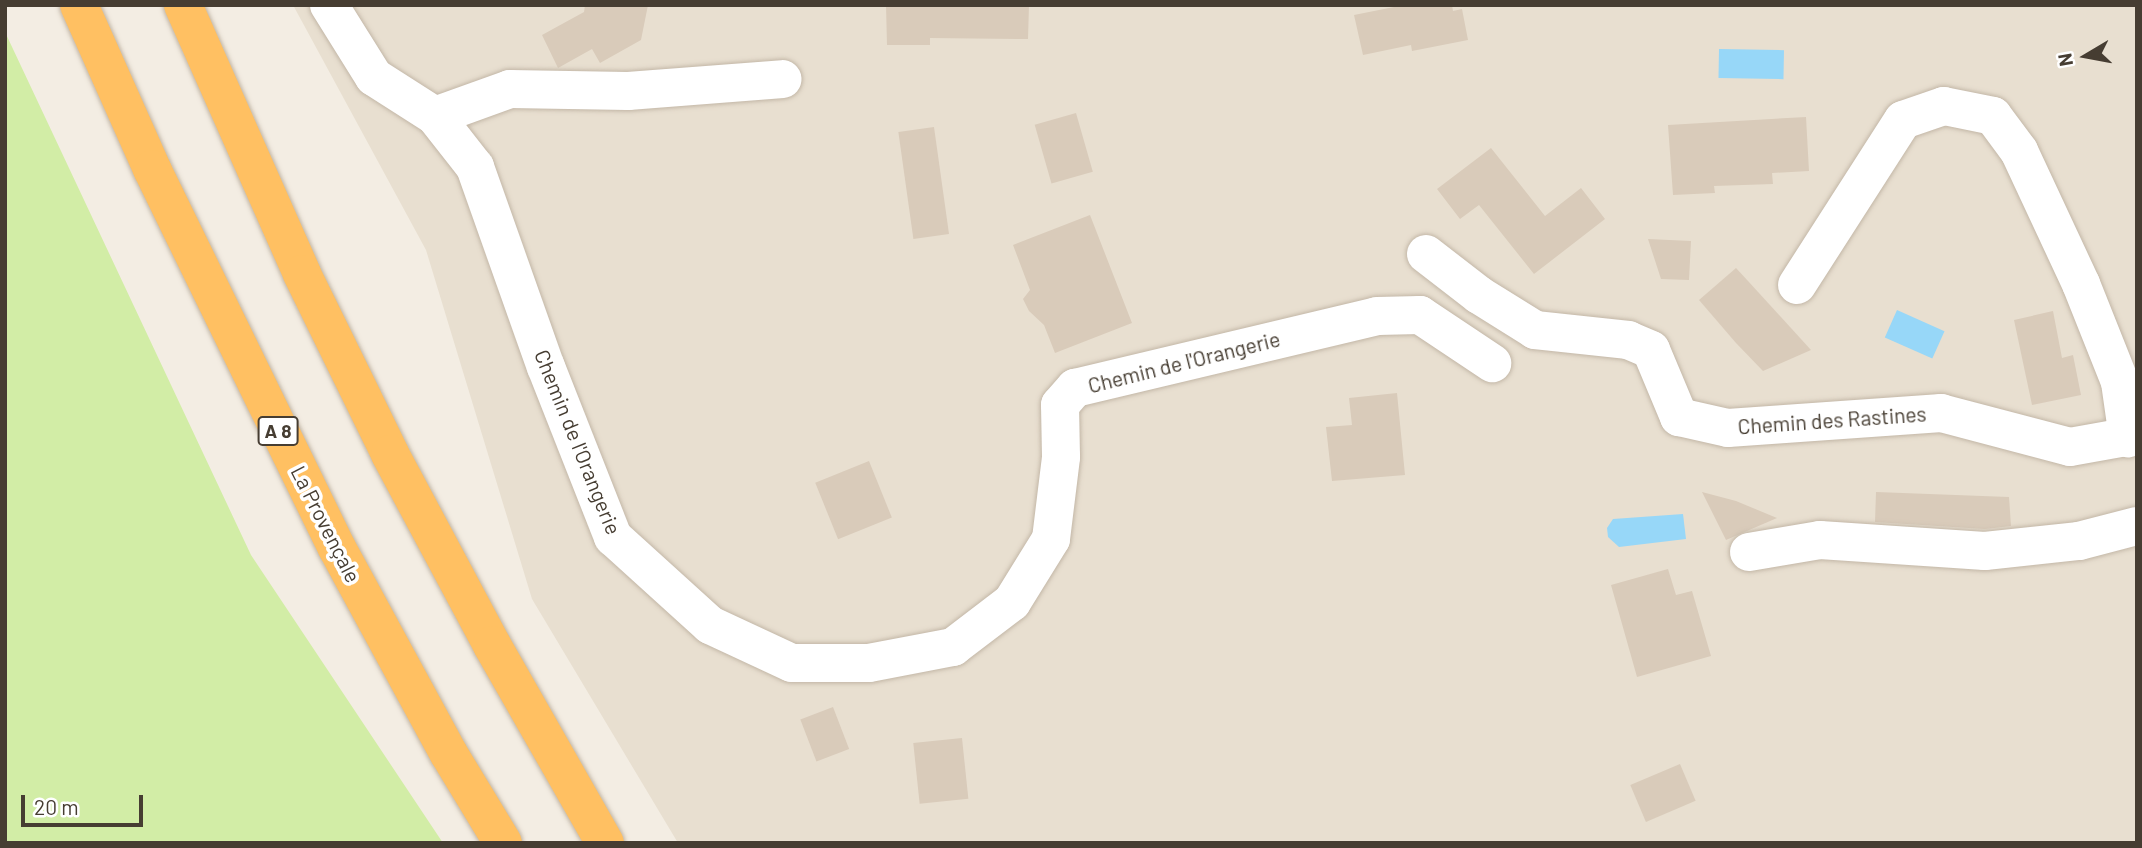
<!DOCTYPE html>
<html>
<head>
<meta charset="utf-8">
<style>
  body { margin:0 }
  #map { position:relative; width:2142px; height:848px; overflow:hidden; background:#f3ede3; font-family:Barlow,sans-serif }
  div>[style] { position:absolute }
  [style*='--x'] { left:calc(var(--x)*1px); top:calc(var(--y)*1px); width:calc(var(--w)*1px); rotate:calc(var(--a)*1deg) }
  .residential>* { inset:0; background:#e8dfd0 }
  .green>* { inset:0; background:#d2eda6 }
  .water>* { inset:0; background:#97d7f8; transform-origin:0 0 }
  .building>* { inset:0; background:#d9cbba; transform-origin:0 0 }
  .roads { filter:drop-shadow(0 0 2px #c3b7a7) drop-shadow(0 0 2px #c3b7a7) }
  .minor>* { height:38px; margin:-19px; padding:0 19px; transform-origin:19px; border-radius:19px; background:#fff }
  .highway>* { height:38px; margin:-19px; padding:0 19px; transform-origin:19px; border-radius:19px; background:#ffc062 }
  span { translate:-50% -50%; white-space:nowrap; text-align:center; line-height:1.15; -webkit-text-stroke:7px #fff; paint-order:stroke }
  .shield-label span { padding:2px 5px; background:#fff; border:2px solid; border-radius:5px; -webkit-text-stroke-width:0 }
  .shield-label { font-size:19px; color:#463d32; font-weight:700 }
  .street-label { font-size:21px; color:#463d32 }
  .frame { position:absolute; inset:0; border:7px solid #463d32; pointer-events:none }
  .north { position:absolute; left:2051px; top:21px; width:70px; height:70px; -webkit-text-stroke:5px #fff; paint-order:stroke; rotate:260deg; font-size:19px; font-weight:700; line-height:28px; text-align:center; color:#463d32 }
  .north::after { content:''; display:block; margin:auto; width:24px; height:32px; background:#463d32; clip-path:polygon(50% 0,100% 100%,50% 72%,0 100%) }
  .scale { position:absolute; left:21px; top:795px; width:122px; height:32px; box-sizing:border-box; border:4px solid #463d32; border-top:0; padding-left:9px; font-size:21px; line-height:24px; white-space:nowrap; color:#463d32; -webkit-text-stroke:5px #fff; paint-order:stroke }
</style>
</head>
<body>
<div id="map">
  <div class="residential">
    <i style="clip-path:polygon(293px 5px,2137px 5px,2137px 843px,678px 843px,532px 599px,426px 250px)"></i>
  </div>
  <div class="green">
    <i style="clip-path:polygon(5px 32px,251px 555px,443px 843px,5px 843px)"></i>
  </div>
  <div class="water">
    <i style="left:1719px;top:49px;width:65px;height:29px;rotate:1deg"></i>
    <i style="left:1897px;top:310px;width:52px;height:30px;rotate:24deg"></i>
    <i style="clip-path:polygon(1683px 514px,1686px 539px,1619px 547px,1608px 537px,1607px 528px,1613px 519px)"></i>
  </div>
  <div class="building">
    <i style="clip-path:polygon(585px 5px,648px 5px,641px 40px,600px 63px,592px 49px,558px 68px,542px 35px,584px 12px)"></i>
    <i style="clip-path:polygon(886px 5px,1029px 5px,1028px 39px,930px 38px,930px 45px,887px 45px)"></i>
    <i style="clip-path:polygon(1404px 5px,1452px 5px,1453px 11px,1462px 9px,1468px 40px,1412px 51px,1411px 45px,1363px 55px,1354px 15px)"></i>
    <i style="left:1076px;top:113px;width:61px;height:43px;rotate:74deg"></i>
    <i style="clip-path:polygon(1806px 117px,1809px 171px,1772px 173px,1773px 184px,1714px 186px,1715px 193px,1673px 195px,1668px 125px)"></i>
    <i style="left:934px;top:127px;width:108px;height:36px;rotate:82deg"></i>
    <i style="clip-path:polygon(1491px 148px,1545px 216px,1581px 188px,1605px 219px,1534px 274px,1479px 205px,1460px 219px,1437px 189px)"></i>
    <i style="clip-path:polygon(1090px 215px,1132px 323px,1055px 353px,1044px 325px,1029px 311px,1023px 299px,1030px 290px,1013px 245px)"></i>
    <i style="clip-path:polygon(1648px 239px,1691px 241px,1689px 280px,1661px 279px)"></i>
    <i style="clip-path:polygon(1736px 268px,1748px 281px,1811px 350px,1763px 371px,1736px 343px,1699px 300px)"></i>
    <i style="clip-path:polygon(2053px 311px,2062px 358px,2073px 355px,2081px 395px,2032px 405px,2014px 320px)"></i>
    <i style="clip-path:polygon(1397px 393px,1405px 475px,1332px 481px,1326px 427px,1352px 425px,1349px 398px)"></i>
    <i style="left:869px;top:461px;width:61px;height:58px;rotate:68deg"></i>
    <i style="clip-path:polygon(1702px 492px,1736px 501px,1777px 518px,1726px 540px)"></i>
    <i style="clip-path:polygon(1876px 492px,2009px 497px,2011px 526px,1985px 529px,1875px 522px)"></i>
    <i style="clip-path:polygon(1668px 569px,1676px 595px,1692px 591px,1711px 656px,1637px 677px,1611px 585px)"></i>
    <i style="left:833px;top:707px;width:45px;height:35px;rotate:69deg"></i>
    <i style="left:962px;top:738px;width:61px;height:49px;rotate:84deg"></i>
    <i style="left:1680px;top:764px;width:40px;height:54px;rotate:67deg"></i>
  </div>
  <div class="roads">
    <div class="minor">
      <i style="--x:329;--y:5;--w:85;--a:58"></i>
      <i style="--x:374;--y:77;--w:72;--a:32.6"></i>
      <i style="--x:435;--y:116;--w:65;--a:51.9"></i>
      <i style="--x:475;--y:167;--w:212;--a:70.5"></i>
      <i style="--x:546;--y:367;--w:183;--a:68.5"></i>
      <i style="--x:613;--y:537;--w:131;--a:42.2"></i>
      <i style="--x:710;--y:625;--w:90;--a:24.9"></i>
      <i style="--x:792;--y:663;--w:77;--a:0"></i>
      <i style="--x:869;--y:663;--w:86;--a:-10.8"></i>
      <i style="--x:953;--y:647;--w:74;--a:-37.3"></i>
      <i style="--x:1012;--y:602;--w:74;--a:-58.2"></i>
      <i style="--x:1051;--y:539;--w:83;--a:-83"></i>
      <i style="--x:1061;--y:457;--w:52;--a:-91.1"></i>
      <i style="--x:1060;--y:405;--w:23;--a:-49"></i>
      <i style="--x:1075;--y:388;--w:310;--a:-13.4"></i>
      <i style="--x:1377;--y:316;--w:43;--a:-1.3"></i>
      <i style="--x:1420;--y:315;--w:87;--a:33.7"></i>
      <i style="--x:435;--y:116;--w:80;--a:-19.8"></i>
      <i style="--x:510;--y:89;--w:118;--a:1"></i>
      <i style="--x:628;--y:91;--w:155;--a:-4.4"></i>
      <i style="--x:1426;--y:254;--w:67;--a:37.7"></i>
      <i style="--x:1479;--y:295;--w:66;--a:32"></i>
      <i style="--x:1535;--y:330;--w:94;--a:6.1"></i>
      <i style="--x:1628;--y:340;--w:25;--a:23"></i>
      <i style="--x:1651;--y:350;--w:73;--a:67.3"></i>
      <i style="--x:1679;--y:417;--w:50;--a:12.7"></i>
      <i style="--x:1728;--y:428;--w:214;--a:-4"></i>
      <i style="--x:1941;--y:413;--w:133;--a:14.8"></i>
      <i style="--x:2070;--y:447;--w:68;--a:-10.2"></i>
      <i style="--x:1797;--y:285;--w:196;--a:-57.3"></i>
      <i style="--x:1903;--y:120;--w:43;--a:-18.9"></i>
      <i style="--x:1944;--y:106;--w:50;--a:11.5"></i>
      <i style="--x:1993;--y:116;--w:44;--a:53.4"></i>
      <i style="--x:2019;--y:151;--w:147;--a:65"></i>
      <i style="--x:2081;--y:284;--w:105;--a:68.3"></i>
      <i style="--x:2120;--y:382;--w:57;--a:81.9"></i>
      <i style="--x:1749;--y:552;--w:72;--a:-9.6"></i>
      <i style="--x:1820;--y:540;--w:165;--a:3.8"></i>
      <i style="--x:1985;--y:551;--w:95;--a:-6.1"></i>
      <i style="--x:2079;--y:541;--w:60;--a:-14.5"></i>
    </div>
    <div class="highway">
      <i style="--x:79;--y:5;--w:180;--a:66"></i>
      <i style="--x:152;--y:169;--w:422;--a:64"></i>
      <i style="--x:337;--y:548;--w:234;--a:61.5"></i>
      <i style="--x:449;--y:754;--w:104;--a:58.8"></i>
      <i style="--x:183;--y:5;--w:294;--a:66.1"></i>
      <i style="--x:302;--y:274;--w:200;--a:63.9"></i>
      <i style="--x:390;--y:454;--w:217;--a:61.9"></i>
      <i style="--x:492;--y:645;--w:228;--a:60.3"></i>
    </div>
  </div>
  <div class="shield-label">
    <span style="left:278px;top:431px">A 8</span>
  </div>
  <div class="street-label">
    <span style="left:1184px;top:362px;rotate:-14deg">Chemin de l'Orangerie</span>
    <span style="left:1832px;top:420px;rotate:-4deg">Chemin des Rastines</span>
    <span style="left:578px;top:442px;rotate:68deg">Chemin de l'Orangerie</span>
    <span style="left:326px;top:524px;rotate:63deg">La Provençale</span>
  </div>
  <div class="frame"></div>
  <div class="north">N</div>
  <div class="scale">20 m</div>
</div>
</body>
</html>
